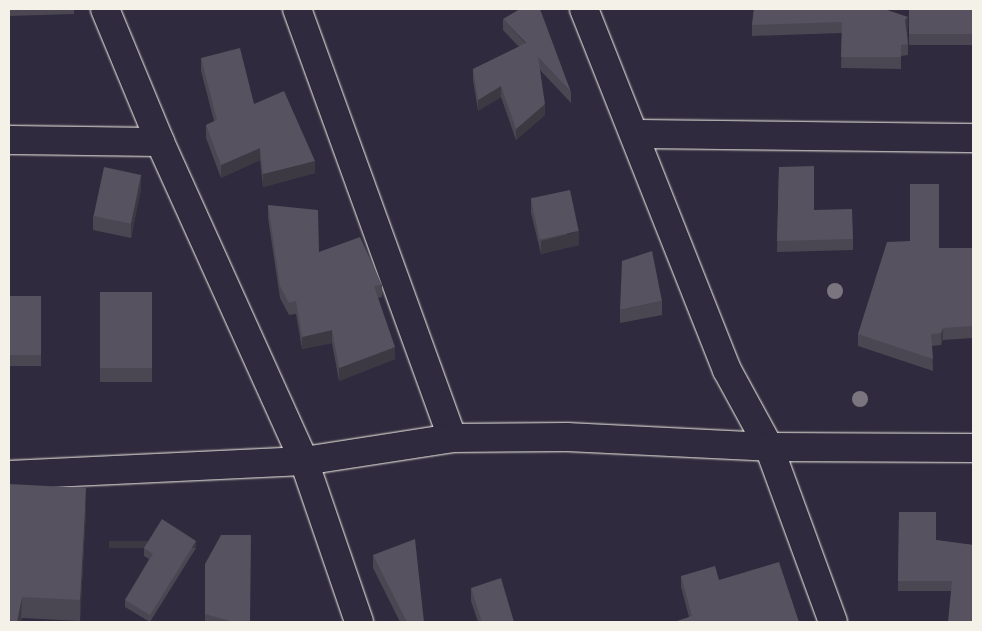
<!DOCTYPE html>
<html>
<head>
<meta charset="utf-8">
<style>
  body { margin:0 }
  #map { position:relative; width:982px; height:631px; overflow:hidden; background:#2f2a3d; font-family:"Gochi Hand",sans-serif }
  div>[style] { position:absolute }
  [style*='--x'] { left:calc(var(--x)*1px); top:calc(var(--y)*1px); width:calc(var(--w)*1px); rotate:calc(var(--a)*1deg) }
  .roads { filter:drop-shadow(0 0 1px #f4f1e8) drop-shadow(0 0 1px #f4f1e8) }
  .minor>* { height:28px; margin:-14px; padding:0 14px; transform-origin:14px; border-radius:14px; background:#2f2a3d }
  .trees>* { width:16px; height:16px; margin:-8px; border-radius:50%; background:#7a757e }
  .wall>* { inset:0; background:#4a4752; transform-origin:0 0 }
  .shaded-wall>* { inset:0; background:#3c3942; transform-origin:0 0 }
  .building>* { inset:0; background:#56525f; transform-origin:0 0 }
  span { translate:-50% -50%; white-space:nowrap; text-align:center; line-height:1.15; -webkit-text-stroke:4.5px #2f2a3d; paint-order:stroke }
  .frame { position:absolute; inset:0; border:10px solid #f4f1e8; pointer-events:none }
</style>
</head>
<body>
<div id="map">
  <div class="roads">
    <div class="minor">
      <i style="--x:105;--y:9;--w:144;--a:67.5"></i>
      <i style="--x:160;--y:142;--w:350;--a:65.7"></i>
      <i style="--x:304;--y:461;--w:170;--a:71.1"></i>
      <i style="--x:297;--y:9;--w:456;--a:70.1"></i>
      <i style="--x:584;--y:9;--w:388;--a:68.4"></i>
      <i style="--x:727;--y:370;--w:88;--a:61.4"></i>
      <i style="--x:769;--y:447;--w:186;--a:69.9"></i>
      <i style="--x:634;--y:134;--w:339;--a:0.7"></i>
      <i style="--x:9;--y:140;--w:151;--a:0.8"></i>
      <i style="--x:9;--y:475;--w:295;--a:-2.7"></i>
      <i style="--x:304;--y:461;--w:150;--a:-8.8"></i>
      <i style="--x:452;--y:438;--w:115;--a:-0.5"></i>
      <i style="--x:567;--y:437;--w:202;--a:2.8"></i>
      <i style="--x:769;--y:447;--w:204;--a:0.3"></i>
    </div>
  </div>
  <div class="trees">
    <i style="left:835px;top:291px"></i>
    <i style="left:860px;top:399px"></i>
  </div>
  <div class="wall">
    <i style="clip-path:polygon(9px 9px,74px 9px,74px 14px,9px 16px)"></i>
    <i style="clip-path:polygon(754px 9px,908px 28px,907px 30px,908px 44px,908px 55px,901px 56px,901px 69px,841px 68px,842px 33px,752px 36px,752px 25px)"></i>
    <i style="left:909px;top:9px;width:64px;height:36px"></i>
    <i style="clip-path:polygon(503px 19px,571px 92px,571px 103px,540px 70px,545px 115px,516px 140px,501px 97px,478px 111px,473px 80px,473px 69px,519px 47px,503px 30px)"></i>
    <i style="clip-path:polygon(201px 58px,254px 104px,315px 173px,263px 187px,260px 160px,221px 178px,206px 138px,206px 125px,214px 121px,201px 71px)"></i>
    <i style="clip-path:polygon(779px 167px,814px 210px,853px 239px,853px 250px,777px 252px)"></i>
    <i style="clip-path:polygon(141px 189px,131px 238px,93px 230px,93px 216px)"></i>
    <i style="clip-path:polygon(531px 199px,579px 245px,541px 254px,531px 213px)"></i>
    <i style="clip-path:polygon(268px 205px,319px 252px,382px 285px,382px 297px,378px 298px,395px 359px,339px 381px,332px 343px,302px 349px,296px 314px,289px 315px,280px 298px,268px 218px)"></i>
    <i style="clip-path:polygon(939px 248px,973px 248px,973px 338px,943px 340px,941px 345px,932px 346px,933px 371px,858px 346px,858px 334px)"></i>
    <i style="left:152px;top:292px;width:90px;height:52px;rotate:90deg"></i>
    <i style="left:9px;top:296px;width:32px;height:70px"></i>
    <i style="clip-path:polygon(662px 301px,662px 315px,620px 323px,620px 310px)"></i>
    <i style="clip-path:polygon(9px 484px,86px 509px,80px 621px,22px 618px,21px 622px,9px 622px)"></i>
    <i style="clip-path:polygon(899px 512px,936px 540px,973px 545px,951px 591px,898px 591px)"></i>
    <i style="clip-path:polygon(144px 548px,196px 548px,150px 622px,125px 607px,125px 600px,149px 559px,144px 556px)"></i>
    <i style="clip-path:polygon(373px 555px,424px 622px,400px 622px,373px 568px)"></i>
    <i style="clip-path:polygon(205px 564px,250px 622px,207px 622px,205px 621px)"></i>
    <i style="clip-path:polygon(681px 576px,719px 580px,799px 622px,689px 617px,681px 587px)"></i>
    <i style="clip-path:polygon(471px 588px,514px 622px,478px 622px,471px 601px)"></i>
  </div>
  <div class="shaded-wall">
    <i style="clip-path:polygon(908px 17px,908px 28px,905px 32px,905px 20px)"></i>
    <i style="clip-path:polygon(501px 86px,501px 97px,478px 111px,478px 100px)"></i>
    <i style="clip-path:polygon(545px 104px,545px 115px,516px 140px,516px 129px)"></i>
    <i style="clip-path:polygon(260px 148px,260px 160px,221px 178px,221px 165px)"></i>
    <i style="clip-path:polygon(315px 161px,315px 173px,263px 187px,263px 174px)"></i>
    <i style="clip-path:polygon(141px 175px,141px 189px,131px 238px,131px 224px)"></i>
    <i style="clip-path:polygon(579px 231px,579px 245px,541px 254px,541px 241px)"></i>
    <i style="clip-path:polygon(943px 328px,943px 340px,941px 345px,941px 333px)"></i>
    <i style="clip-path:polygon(332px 330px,332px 343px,302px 349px,302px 337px)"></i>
    <i style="clip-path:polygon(395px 347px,395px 359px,339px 381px,339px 368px)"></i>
    <i style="clip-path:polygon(86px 488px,86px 509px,80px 621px,80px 600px)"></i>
    <i style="left:196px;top:541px;width:7px;height:87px;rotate:90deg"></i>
    <i style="clip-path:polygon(22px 597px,21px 622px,17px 622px)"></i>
  </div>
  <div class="building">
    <i style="clip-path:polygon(520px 9px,540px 9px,571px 92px,538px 57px,545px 104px,516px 129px,501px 86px,478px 100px,473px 69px,526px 43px,503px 19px)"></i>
    <i style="clip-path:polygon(754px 9px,884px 9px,908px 17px,905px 20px,908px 44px,901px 45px,901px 57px,841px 57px,842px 22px,752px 25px)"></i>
    <i style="left:909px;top:9px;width:64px;height:25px"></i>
    <i style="clip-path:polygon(240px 48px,254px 104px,284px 91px,315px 161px,263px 174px,260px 148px,221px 165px,206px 125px,217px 120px,201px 58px)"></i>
    <i style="clip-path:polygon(814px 166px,814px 210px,852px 209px,853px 239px,777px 241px,779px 167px)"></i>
    <i style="left:104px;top:167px;width:38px;height:50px;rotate:12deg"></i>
    <i style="clip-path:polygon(910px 184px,939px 184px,939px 248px,973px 248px,973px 326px,943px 328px,941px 333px,931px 334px,933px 359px,858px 334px,887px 242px,910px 241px)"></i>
    <i style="left:570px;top:190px;width:42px;height:40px;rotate:78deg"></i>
    <i style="clip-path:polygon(268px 205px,318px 210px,319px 252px,360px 237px,382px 285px,374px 286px,395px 347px,339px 368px,332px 330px,302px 337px,296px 301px,289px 303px,280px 286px)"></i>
    <i style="clip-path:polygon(652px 251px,662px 301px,620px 310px,622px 261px)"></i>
    <i style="left:152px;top:292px;width:76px;height:52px;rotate:90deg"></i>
    <i style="left:9px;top:296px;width:32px;height:59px"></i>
    <i style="clip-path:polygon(9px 484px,86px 488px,80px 600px,22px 597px,17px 622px,9px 622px)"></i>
    <i style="clip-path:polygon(899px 512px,936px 512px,936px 540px,973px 545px,973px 622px,948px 622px,952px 581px,898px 581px)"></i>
    <i style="clip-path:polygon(162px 519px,196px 541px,150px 615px,125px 600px,153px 554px,144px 548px)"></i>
    <i style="clip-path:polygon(221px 535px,251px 535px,250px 622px,233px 622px,205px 614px,205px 564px)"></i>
    <i style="clip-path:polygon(415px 539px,424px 622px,407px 622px,373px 555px)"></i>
    <i style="clip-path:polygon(779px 562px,799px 622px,674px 622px,692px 616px,681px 576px,715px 566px,719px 580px)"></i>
    <i style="clip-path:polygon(501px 578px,514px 622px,482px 622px,471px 588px)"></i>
  </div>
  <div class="frame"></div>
</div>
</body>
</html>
